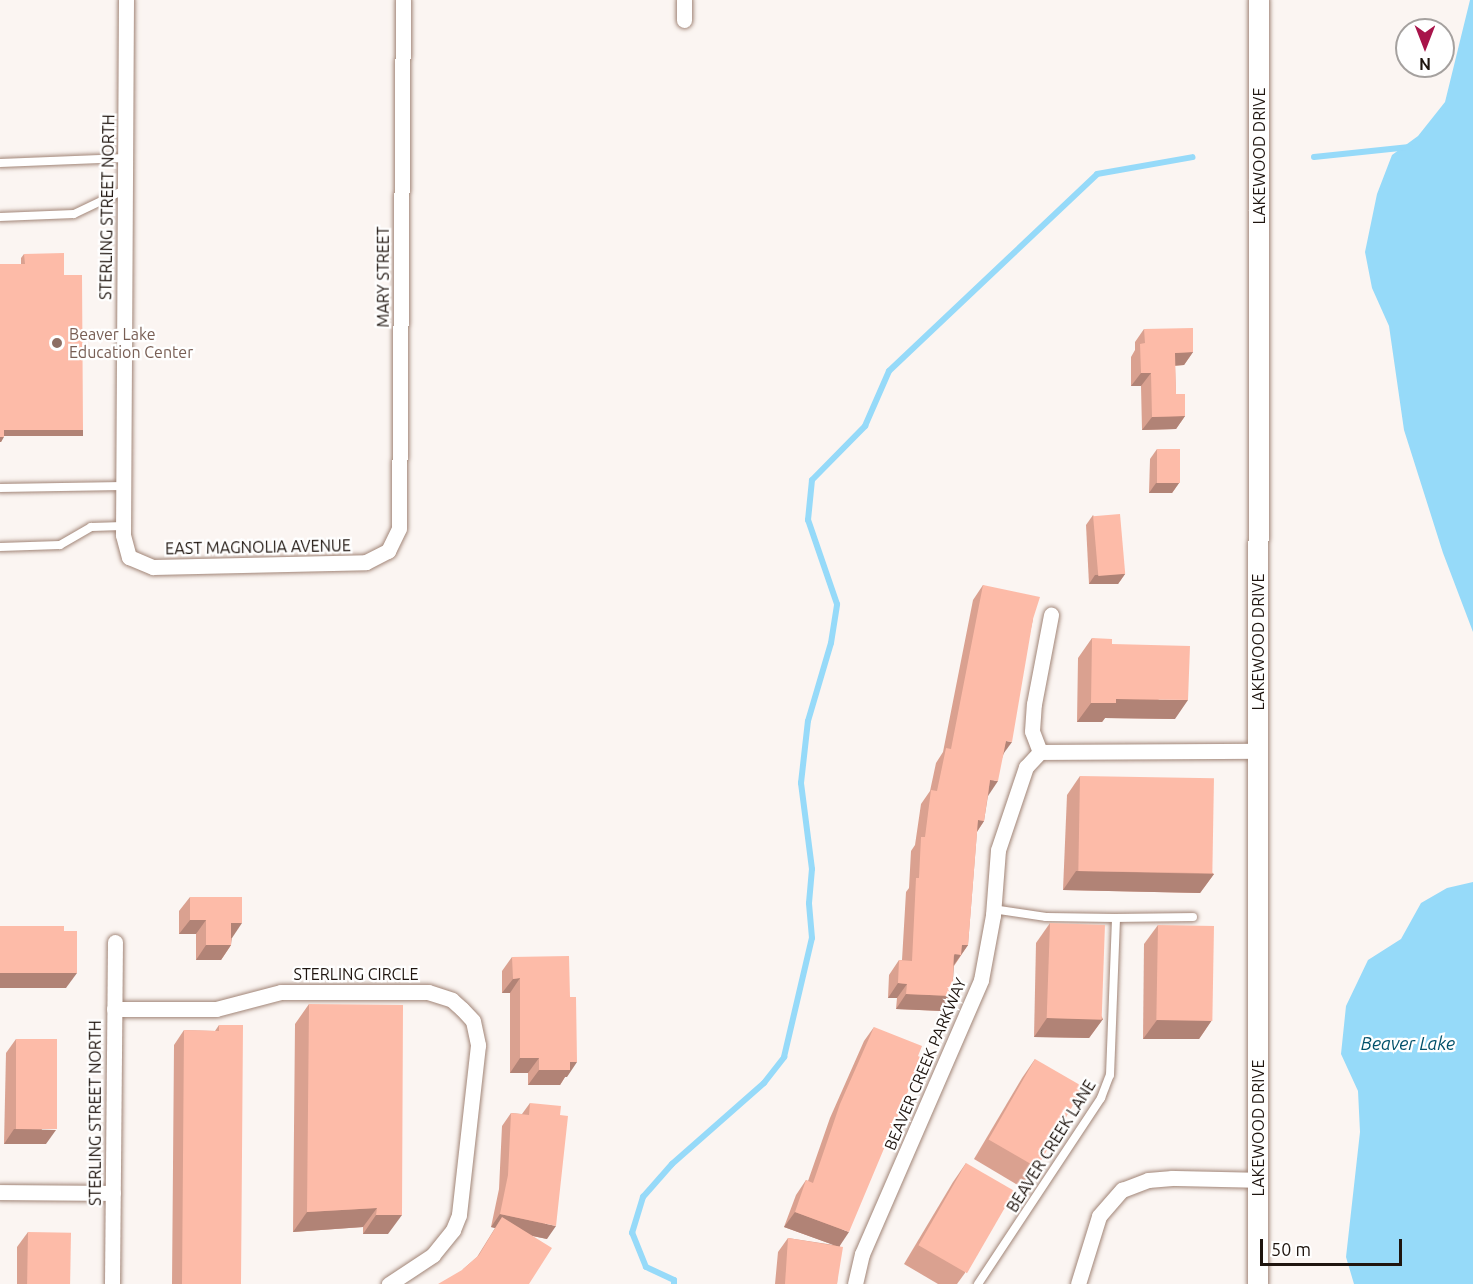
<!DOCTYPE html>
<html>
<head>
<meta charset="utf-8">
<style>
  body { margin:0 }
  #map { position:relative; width:1473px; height:1284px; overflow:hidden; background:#fbf5f2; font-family:Ubuntu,sans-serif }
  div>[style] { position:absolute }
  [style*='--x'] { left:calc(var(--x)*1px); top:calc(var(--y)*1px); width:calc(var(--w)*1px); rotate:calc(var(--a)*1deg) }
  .water>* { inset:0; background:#96daf9 }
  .stream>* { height:6px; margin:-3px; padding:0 3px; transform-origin:3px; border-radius:3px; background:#96daf9 }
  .roads { filter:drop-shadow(0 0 2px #a18577) drop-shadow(0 0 2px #a18577) }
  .service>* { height:8px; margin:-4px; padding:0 4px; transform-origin:4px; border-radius:4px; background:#fff }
  .minor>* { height:15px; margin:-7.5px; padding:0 7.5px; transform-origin:7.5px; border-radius:7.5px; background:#fff }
  .tertiary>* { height:20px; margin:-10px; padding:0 10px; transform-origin:10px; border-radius:10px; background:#fff }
  .wall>* { inset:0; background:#daa190 }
  .shaded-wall>* { inset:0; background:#b18376; transform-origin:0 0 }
  .building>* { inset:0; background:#fdbba8; transform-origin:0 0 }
  .dots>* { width:16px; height:16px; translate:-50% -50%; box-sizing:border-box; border:3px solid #fff; border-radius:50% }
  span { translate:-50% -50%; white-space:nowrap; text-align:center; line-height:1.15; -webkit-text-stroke:4.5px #fff; paint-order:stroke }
  .street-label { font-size:16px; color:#1f150f }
  .education-label { font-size:16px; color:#785e54 }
  .left { translate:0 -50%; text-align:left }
  .water-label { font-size:18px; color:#02516b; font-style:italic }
  .north { position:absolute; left:1395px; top:18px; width:60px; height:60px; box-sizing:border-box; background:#fff; border:2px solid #a5a19f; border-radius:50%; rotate:180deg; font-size:16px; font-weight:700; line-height:24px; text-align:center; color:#1f150f }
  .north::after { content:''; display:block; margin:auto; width:21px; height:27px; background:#a8144a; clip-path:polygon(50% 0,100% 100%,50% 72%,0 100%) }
  .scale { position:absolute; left:1260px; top:1239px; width:142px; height:27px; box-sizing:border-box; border:3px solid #1f150f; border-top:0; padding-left:8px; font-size:18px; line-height:21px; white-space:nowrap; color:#1f150f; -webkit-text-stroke:4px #fff; paint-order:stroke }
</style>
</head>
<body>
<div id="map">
  <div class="water">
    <i style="clip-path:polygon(1470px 0,1473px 0,1473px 632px,1443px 553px,1404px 430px,1389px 326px,1372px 288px,1365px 252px,1377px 194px,1392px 155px,1418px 136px,1445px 102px)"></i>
    <i style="clip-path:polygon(1473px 882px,1473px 1284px,1354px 1284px,1346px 1257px,1360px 1132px,1358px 1091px,1341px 1054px,1346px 1006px,1368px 960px,1401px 939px,1421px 903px,1447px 888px)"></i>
  </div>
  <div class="stream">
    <i style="--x:1314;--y:157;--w:96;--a:-6"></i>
    <i style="--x:674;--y:1284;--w:4;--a:-90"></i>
    <i style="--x:674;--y:1280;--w:31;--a:-155"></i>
    <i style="--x:646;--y:1267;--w:37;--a:-112"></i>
    <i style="--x:632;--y:1233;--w:38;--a:-73"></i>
    <i style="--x:643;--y:1197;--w:44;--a:-48.7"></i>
    <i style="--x:672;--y:1164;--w:123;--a:-41.4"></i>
    <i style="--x:764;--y:1083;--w:33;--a:-52"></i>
    <i style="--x:784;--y:1057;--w:122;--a:-76.8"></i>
    <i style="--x:812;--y:938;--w:35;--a:-95"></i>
    <i style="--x:809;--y:903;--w:34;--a:-85"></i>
    <i style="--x:812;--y:869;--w:87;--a:-97.3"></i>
    <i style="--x:801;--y:783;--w:62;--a:-83.6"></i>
    <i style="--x:808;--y:721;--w:81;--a:-73.6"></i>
    <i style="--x:831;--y:643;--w:39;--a:-81"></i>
    <i style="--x:837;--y:604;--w:89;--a:-109"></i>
    <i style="--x:808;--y:520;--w:40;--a:-84.3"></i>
    <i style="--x:812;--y:480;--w:76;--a:-45.5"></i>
    <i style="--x:865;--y:426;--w:60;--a:-66.4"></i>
    <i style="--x:889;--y:371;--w:286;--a:-43.4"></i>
    <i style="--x:1097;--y:174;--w:97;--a:-10"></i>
  </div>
  <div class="roads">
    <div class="service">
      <i style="--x:0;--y:163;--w:125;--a:-2.3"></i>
      <i style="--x:0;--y:217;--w:74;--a:-2.3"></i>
      <i style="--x:74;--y:214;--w:55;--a:-25.6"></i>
      <i style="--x:0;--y:488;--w:123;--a:-0.9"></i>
      <i style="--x:0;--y:547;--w:60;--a:-1.9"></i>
      <i style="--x:60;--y:545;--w:36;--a:-30"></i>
      <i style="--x:91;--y:527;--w:32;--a:-2"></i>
      <i style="--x:1116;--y:918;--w:77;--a:-0.7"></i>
      <i style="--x:978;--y:1284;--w:223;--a:-56.5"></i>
      <i style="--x:1101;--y:1098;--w:25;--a:-69"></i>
      <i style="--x:1110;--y:1075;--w:157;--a:-87.8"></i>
      <i style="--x:1116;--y:918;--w:70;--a:-179.2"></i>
      <i style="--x:1046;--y:917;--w:54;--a:-171.4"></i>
    </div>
    <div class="minor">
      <i style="--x:126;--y:0;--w:535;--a:90.32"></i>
      <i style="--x:123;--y:535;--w:23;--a:75"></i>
      <i style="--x:129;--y:557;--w:26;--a:23"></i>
      <i style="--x:153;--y:567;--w:213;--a:-1.3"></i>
      <i style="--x:366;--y:562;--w:25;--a:-27"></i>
      <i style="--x:388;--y:551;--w:25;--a:-64"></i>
      <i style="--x:399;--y:528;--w:528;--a:-89.57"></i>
      <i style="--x:684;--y:0;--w:20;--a:90"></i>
      <i style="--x:1040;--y:752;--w:22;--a:-111"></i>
      <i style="--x:1032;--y:731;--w:27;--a:-86"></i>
      <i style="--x:1034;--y:704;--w:91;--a:-79.2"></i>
      <i style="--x:114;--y:1009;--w:102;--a:0"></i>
      <i style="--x:216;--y:1009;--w:67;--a:-14.7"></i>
      <i style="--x:281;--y:992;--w:147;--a:0"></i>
      <i style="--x:428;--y:992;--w:25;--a:18"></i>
      <i style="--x:452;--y:1000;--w:13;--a:42"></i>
      <i style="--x:462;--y:1009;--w:16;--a:47"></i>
      <i style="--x:473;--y:1021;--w:25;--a:78"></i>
      <i style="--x:478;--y:1045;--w:171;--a:96.4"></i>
      <i style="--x:459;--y:1215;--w:16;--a:112"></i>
      <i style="--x:453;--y:1230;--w:32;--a:129"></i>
      <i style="--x:433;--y:1255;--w:53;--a:146.6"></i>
      <i style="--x:0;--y:1192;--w:113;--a:0.5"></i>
      <i style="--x:112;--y:1284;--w:342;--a:-89.5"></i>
      <i style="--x:855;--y:1284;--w:31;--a:-77"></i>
      <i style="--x:862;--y:1254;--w:299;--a:-66.5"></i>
      <i style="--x:981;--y:980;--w:66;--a:-79.5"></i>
      <i style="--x:993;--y:915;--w:65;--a:-85.6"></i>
      <i style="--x:998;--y:850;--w:88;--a:-71.4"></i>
      <i style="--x:1026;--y:767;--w:21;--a:-47"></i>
      <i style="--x:1040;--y:752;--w:218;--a:-0.3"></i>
      <i style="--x:1078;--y:1284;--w:71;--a:-72.8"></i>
      <i style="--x:1099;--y:1216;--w:35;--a:-49"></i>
      <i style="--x:1122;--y:1190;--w:28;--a:-21"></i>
      <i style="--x:1148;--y:1180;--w:24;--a:-5"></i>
      <i style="--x:1172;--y:1178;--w:86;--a:1.3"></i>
    </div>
    <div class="tertiary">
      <i style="--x:1258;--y:1284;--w:1284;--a:-89.96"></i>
    </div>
  </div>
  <div class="wall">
    <i style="clip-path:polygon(24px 254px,64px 275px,83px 430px,80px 435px,4px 435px,1px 442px,0 442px,0 264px,21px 264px,21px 258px)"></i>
    <i style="clip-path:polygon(1144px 329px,1193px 352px,1184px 365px,1175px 366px,1176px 394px,1185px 416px,1176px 429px,1142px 430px,1141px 386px,1131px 386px,1131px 357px,1135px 350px,1135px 342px)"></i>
    <i style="clip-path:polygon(1157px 449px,1179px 483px,1172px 493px,1149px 493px,1150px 459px)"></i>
    <i style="clip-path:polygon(1093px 515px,1125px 574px,1118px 584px,1089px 584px,1086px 525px)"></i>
    <i style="clip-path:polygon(983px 585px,1033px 619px,1004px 753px,988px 796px,984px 821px,977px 832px,968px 945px,954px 966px,952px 996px,942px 1011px,896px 1009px,897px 998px,888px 998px,889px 975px,899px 960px,902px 960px,906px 892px,909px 888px,911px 851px,915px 845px,921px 804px,930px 791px,936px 763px,943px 752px,973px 600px)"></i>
    <i style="clip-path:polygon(1092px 638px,1112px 644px,1175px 719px,1105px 718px,1102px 722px,1077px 722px,1078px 658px)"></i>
    <i style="clip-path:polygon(1080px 776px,1214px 874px,1200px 893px,1063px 890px,1067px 795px)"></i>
    <i style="clip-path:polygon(190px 897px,232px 938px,231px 945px,221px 960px,196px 960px,196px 934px,179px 934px,179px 911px)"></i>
    <i style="clip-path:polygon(1050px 923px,1103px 1019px,1089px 1038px,1034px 1037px,1036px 943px)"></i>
    <i style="clip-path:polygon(1158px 925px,1212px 1020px,1199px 1039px,1143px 1039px,1144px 944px)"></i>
    <i style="clip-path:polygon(512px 957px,567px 1077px,565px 1077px,560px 1085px,528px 1085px,528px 1073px,510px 1073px,510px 993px,502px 993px,502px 971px)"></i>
    <i style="clip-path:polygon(309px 1004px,388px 1234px,363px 1234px,363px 1227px,293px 1232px,295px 1024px)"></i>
    <i style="clip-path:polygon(219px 1025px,241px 1284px,172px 1284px,174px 1045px,184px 1030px,215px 1031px)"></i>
    <i style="clip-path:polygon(874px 1027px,840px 1246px,837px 1284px,775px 1284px,778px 1252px,788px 1238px,834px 1245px,784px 1227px,796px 1195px,806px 1180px,808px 1181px,830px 1118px,864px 1041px)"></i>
    <i style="clip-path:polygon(16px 1039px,46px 1144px,4px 1144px,6px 1053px)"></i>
    <i style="clip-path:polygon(1035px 1059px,1034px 1168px,1021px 1187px,974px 1159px,1022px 1078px)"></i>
    <i style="clip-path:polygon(530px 1103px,547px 1239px,532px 1236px,462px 1270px,477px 1257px,495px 1228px,491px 1227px,499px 1189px,502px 1126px,511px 1113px,522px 1114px)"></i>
    <i style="clip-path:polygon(966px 1163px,965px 1273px,957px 1284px,938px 1284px,904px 1264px,953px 1182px)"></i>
    <i style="clip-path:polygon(28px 1232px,70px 1284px,17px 1284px,17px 1247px)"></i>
  </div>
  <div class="shaded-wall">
    <i style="clip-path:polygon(1193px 352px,1184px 365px,1165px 366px,1175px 353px)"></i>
    <i style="clip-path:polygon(1141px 373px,1151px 373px,1141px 386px,1131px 386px)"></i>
    <i style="clip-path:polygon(1185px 416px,1176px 429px,1142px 430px,1152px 417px)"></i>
    <i style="left:4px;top:430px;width:79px;height:6px"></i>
    <i style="clip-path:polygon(0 437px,4px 437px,1px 442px,0 442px)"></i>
    <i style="clip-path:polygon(1156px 483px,1179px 483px,1172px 493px,1149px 493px)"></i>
    <i style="clip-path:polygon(1125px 574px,1118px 584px,1089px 584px,1095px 575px)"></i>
    <i style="clip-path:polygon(1116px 699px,1188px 700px,1175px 719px,1105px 718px,1102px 722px,1077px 722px,1091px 703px)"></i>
    <i style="clip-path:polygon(1006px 741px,1012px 742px,1001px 757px)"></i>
    <i style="clip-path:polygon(990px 780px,998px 781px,988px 796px)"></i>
    <i style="clip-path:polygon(978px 820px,984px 821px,974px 836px)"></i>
    <i style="clip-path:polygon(1076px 871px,1214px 874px,1200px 893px,1063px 890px)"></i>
    <i style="clip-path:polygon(190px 920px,206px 920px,196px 934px,179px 934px)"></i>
    <i style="clip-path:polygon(231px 923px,242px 923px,232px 938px,221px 938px)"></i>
    <i style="clip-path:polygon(206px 945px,231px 945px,221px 960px,196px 960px)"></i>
    <i style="clip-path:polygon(962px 945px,968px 945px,951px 969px,944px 969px)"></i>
    <i style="clip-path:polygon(0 973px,77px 973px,66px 988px,0 988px)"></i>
    <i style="clip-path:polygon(520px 978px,510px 993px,502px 993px,513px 979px)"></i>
    <i style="clip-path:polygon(898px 983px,907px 984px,897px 998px,888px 998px)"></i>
    <i style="clip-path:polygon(906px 994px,952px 996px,942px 1011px,896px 1009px)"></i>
    <i style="clip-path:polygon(1047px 1018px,1103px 1019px,1089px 1038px,1034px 1037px)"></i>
    <i style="clip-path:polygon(1157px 1020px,1212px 1020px,1199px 1039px,1143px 1039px)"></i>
    <i style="clip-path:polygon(520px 1058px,539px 1058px,528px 1073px,510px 1073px)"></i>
    <i style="clip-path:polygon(570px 1062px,577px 1062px,567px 1077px,565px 1077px,560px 1085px,528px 1085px,539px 1070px)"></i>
    <i style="clip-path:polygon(14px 1129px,56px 1130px,46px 1144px,4px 1144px)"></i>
    <i style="clip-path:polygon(377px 1208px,363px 1227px,293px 1232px,307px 1212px)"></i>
    <i style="clip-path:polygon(795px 1212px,849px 1232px,839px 1247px,784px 1227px)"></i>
    <i style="clip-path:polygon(500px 1214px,556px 1226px,547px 1239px,496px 1228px,502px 1217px,495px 1228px,491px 1227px)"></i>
    <i style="clip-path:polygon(376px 1215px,402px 1215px,388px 1234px,363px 1234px)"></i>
  </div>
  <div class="building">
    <i style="clip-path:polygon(64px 253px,64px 275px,82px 275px,83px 430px,4px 430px,4px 437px,0 437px,0 264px,25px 264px,24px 254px)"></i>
    <i style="clip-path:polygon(1193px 328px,1193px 352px,1175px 353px,1176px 394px,1185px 394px,1185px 416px,1152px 417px,1151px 373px,1141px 373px,1140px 344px,1145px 343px,1144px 329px)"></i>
    <i style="left:1157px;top:449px;width:23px;height:34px"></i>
    <i style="left:1120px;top:514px;width:60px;height:27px;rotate:85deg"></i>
    <i style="clip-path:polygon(983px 585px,1040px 597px,1033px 619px,1012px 742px,1006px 741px,998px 781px,990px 780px,984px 821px,978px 820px,968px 945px,962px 945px,961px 955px,954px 954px,952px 996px,906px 994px,907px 984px,898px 983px,899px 960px,912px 961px,916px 878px,919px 878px,921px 837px,925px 837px,931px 790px,937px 791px,946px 748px,951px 749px)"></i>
    <i style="clip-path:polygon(1092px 638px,1112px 639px,1112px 644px,1190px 646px,1188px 700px,1116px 699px,1116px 703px,1091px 703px)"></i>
    <i style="left:1080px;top:776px;width:134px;height:95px;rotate:1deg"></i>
    <i style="clip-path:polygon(190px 897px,242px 897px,242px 923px,231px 923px,231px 945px,206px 945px,206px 920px,190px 920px)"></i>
    <i style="left:1050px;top:923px;width:55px;height:95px;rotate:2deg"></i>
    <i style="left:1158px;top:925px;width:56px;height:95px;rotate:1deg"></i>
    <i style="clip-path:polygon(0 926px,64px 926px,64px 931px,77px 931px,77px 973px,0 973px)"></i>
    <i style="clip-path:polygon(569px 956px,570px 997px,576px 997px,577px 1062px,570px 1062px,570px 1070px,539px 1070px,539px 1058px,520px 1058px,520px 978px,513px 979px,512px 957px)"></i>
    <i style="clip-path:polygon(309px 1004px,403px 1005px,402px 1215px,376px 1215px,377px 1208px,307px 1212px)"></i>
    <i style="clip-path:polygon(219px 1025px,243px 1025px,241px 1284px,182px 1284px,184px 1030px,219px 1031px)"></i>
    <i style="clip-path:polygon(874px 1027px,922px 1046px,918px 1056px,922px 1058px,849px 1232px,795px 1212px,806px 1180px,813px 1183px,840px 1104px)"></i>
    <i style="left:16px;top:1039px;width:41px;height:90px"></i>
    <i style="left:1035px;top:1059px;width:56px;height:93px;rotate:30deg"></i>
    <i style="clip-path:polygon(530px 1103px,561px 1106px,560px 1115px,568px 1116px,556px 1226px,500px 1214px,508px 1175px,511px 1113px,529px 1115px)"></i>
    <i style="left:966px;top:1163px;width:56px;height:95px;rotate:30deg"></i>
    <i style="clip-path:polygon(502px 1217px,552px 1248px,529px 1284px,438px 1284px,462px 1270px,479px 1255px)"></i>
    <i style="left:28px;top:1232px;width:43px;height:52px;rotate:1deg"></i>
    <i style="clip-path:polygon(788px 1238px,843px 1247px,837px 1284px,785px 1284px)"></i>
  </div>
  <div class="dots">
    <i style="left:57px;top:343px;background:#8d6e63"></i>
  </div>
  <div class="street-label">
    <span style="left:1259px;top:156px;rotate:-90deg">LAKEWOOD DRIVE</span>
    <span style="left:107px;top:207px;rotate:-89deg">STERLING STREET NORTH</span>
    <span style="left:383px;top:277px;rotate:-90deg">MARY STREET</span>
    <span style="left:258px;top:547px;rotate:-1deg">EAST MAGNOLIA AVENUE</span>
    <span style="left:1258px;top:642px;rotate:-90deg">LAKEWOOD DRIVE</span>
    <span style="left:356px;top:974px">STERLING CIRCLE</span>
    <span style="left:925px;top:1064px;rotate:-67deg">BEAVER CREEK PARKWAY</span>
    <span style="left:95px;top:1113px;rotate:-90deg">STERLING STREET NORTH</span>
    <span style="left:1258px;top:1128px;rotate:-90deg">LAKEWOOD DRIVE</span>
    <span style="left:1051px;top:1146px;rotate:-58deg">BEAVER CREEK LANE</span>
  </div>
  <div class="education-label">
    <span class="left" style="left:69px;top:343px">Beaver Lake<br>Education Center</span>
  </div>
  <div class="water-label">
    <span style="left:1408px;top:1043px">Beaver Lake</span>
  </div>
  <div class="north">N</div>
  <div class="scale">50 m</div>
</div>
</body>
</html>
